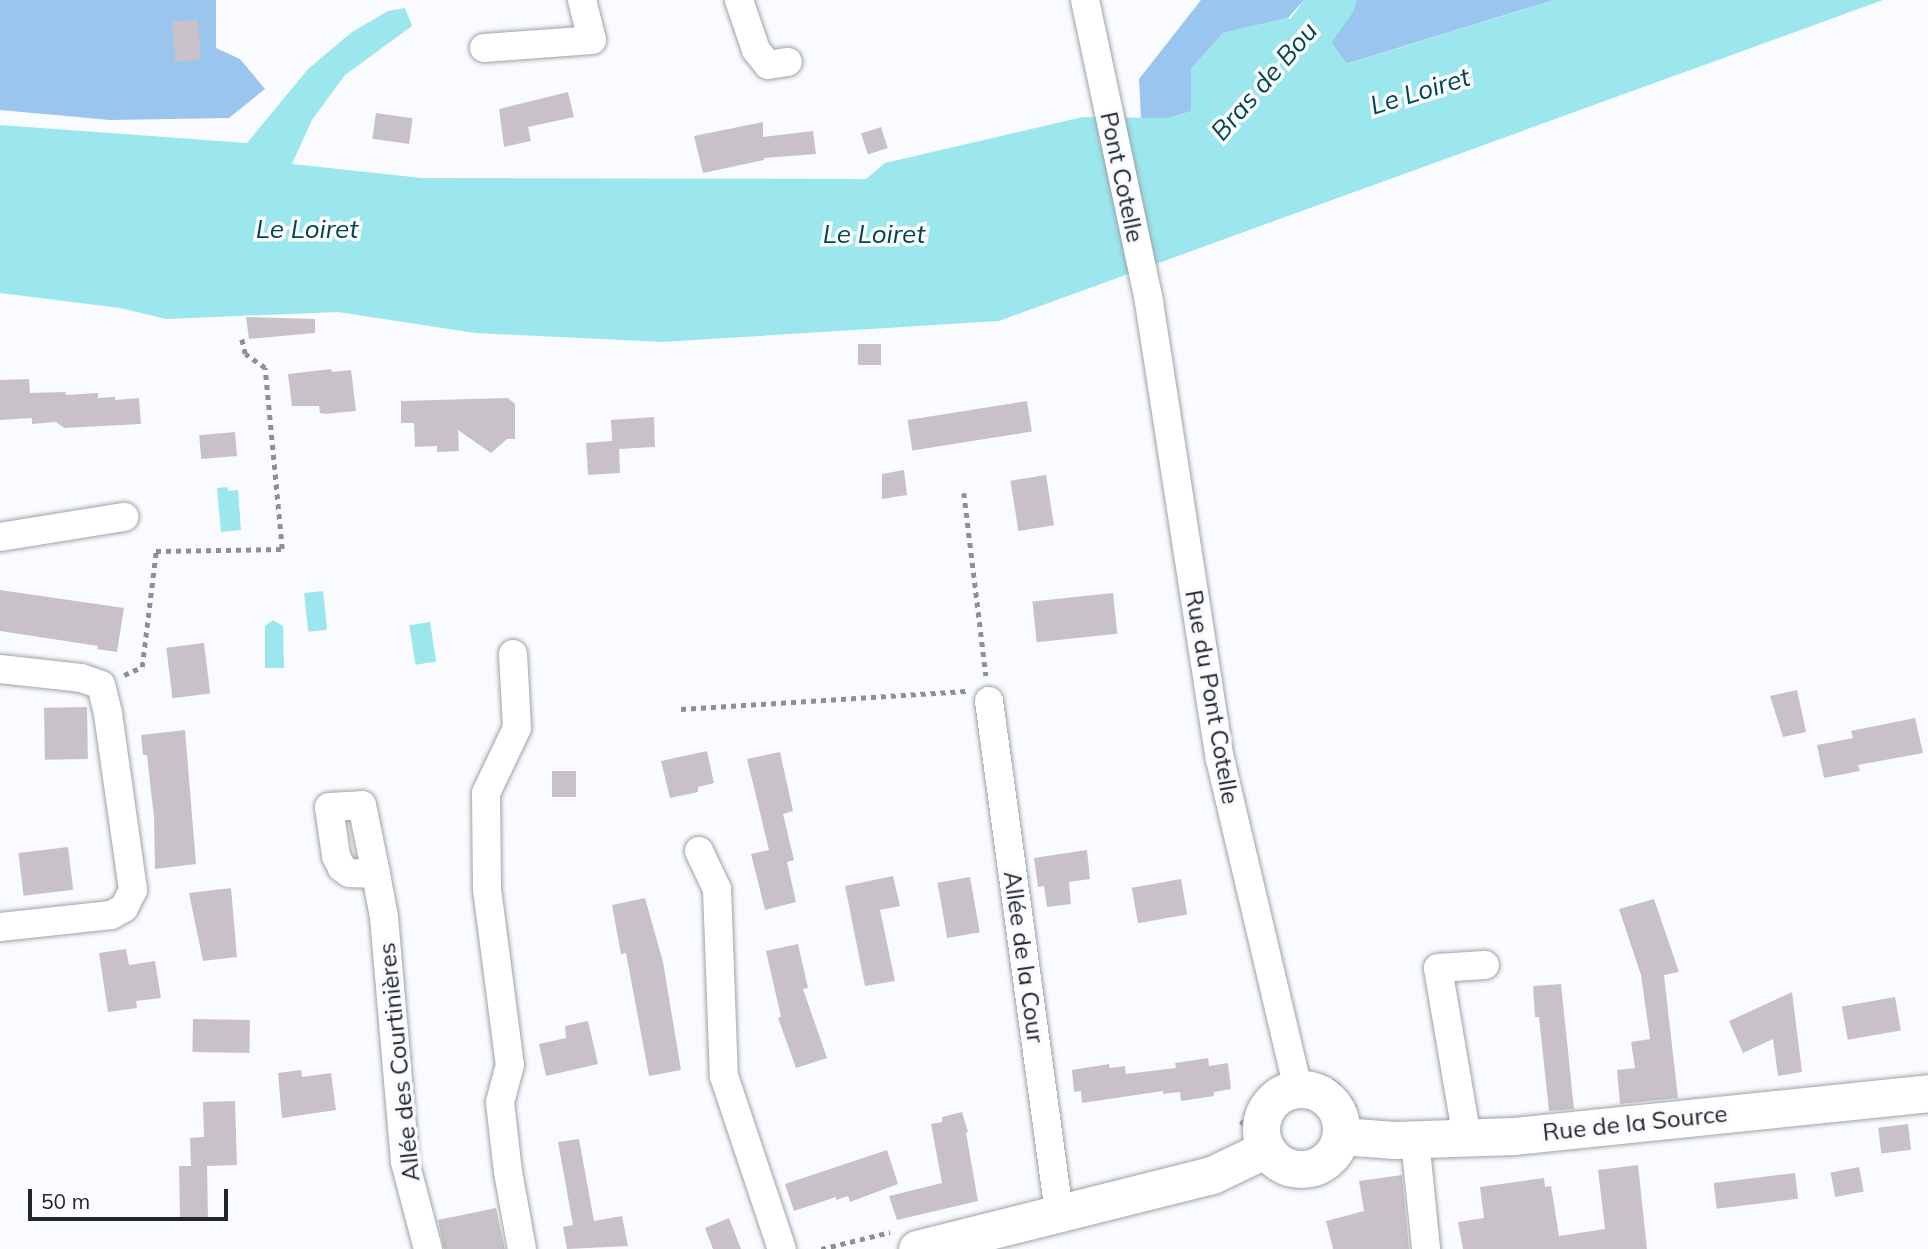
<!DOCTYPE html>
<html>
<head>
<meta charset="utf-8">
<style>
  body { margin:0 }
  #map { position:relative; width:1928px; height:1249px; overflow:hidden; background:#f9fbfe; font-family:Mulish,sans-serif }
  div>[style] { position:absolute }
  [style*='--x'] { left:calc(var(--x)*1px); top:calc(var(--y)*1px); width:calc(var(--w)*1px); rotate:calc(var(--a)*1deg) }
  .forest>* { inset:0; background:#9ac5ee }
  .water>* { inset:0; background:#9ce6ed; transform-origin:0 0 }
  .river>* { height:47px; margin:-23.5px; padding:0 23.5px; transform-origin:23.5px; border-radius:23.5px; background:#9ce6ed }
  .building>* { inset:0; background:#c8c2c8; transform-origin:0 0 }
  .path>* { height:4.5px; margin-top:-2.25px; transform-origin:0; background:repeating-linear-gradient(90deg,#8e9193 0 5px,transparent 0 10px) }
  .roads { filter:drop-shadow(0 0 2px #9da3a9) drop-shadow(0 0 2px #9da3a9) }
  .minor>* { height:28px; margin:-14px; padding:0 14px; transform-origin:14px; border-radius:14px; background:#fff }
  .major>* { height:37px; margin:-18.5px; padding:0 18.5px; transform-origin:18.5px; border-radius:18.5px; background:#fff }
  .major>.ring { margin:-18.5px; padding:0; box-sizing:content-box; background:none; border:37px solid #fff; border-radius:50% }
  span { translate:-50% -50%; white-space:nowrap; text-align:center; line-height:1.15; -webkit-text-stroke:7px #f9fbfe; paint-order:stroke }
  .street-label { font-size:24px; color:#232628 }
  .water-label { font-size:26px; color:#00464b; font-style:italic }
  .scale { position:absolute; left:28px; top:1189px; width:200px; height:32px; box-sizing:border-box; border:4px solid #232628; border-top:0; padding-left:9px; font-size:21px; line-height:24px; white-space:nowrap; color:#232628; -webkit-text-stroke:5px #f9fbfe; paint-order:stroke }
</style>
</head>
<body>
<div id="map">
  <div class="forest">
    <i style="clip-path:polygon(0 0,216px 0,216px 48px,240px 59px,265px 89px,229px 118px,110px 120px,0 110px)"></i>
    <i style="clip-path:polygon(1201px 0,1304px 0,1288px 18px,1223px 33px,1191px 69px,1192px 111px,1169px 118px,1141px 118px,1139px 79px)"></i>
    <i style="clip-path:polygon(1353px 0,1554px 0,1346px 64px,1327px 36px)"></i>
  </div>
  <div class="water">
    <i style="clip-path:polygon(1554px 0,1883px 0,999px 321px,663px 342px,475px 333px,338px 312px,166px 319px,120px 308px,0 293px,0 125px,247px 143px,308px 69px,352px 32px,388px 11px,405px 8px,412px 26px,345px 75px,312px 120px,292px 164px,422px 178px,866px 179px,885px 163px,1083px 117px,1169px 118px,1191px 111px,1191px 69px,1223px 33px,1288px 18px,1327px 36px,1347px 64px)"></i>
    <i style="clip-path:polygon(228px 487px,228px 491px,238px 490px,241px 530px,221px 532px,217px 488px)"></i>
    <i style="left:323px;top:591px;width:39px;height:19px;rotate:84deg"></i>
    <i style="clip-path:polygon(273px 620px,283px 626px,284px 668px,265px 668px,265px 626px)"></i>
    <i style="left:430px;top:622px;width:40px;height:21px;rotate:81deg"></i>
  </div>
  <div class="river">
    <i style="--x:1270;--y:79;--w:37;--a:-47"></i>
    <i style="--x:1295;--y:52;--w:64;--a:-54.6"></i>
  </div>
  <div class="building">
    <i style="left:198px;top:20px;width:40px;height:26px;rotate:86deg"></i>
    <i style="clip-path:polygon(568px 92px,574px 117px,528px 127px,531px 141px,504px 147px,499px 109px)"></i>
    <i style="left:376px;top:113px;width:37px;height:26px;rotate:8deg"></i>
    <i style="clip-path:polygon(763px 122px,763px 137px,813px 131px,816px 154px,764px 158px,764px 160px,703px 173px,694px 136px)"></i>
    <i style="left:881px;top:127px;width:22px;height:21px;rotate:72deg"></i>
    <i style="clip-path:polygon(246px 317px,315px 319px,315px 333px,249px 339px)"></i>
    <i style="left:858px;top:344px;width:23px;height:21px"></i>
    <i style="clip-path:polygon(331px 369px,332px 372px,351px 370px,356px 411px,325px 414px,320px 413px,319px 406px,292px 406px,288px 374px)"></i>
    <i style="clip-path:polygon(29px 379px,30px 393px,65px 392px,66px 395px,98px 393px,98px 398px,115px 397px,115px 400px,139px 398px,141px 424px,64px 428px,56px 422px,32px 424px,32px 418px,0 420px,0 380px)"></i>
    <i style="clip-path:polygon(508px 398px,515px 404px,515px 439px,507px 439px,491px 453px,458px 430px,459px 451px,437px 452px,437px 446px,415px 447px,414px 423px,401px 423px,401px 401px)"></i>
    <i style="left:1027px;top:401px;width:31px;height:121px;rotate:81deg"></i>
    <i style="clip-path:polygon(654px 417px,655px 447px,619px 449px,620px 473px,588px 475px,586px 443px,612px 441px,611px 420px)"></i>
    <i style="left:235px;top:432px;width:24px;height:36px;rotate:85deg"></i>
    <i style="clip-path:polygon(904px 470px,907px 495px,882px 499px,882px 474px)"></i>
    <i style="left:1046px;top:475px;width:51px;height:36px;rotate:81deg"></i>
    <i style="clip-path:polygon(0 590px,124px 608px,117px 652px,97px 649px,98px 646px,0 631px)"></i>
    <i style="left:1113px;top:593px;width:41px;height:81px;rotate:84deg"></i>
    <i style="left:204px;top:643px;width:51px;height:38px;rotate:83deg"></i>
    <i style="clip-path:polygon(1797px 690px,1806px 732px,1783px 737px,1770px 696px)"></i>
    <i style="left:87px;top:707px;width:52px;height:43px;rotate:89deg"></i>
    <i style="clip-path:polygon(1915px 718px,1923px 753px,1858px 765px,1860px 771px,1824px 778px,1817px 745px,1853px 738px,1851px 731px)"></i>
    <i style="clip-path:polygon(185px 730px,196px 864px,155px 869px,154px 818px,147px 755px,143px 755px,141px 735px)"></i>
    <i style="clip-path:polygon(707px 751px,714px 783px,698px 787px,698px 792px,670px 798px,661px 761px)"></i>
    <i style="clip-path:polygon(780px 752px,793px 811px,783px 814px,794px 860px,787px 862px,796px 902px,765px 910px,751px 854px,769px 850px,747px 759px)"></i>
    <i style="left:576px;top:771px;width:26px;height:24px;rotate:90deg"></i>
    <i style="left:68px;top:847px;width:43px;height:50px;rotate:83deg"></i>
    <i style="clip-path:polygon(1087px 850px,1090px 879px,1069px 882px,1071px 904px,1047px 907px,1044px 886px,1038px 887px,1034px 858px)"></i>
    <i style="clip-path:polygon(893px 876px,900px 906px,880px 910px,895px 981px,865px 986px,845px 886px)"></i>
    <i style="left:970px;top:877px;width:56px;height:33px;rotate:80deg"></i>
    <i style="left:1181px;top:879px;width:36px;height:50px;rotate:80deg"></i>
    <i style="clip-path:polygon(231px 888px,237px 957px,203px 961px,189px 893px)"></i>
    <i style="clip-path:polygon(645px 898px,663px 962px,681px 1070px,649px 1076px,626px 953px,621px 954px,612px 905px)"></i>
    <i style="clip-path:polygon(1654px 899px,1679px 972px,1664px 975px,1678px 1098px,1620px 1104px,1617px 1070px,1635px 1068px,1631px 1042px,1650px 1039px,1641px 975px,1619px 909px)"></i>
    <i style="clip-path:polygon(798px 944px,808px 988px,803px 989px,827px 1058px,796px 1068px,778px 1018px,781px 1017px,766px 951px)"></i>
    <i style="clip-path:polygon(126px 949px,129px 965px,155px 961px,161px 998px,136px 1001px,137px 1008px,108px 1012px,99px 953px)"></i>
    <i style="clip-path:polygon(1561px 984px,1574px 1109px,1549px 1111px,1539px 1017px,1535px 1017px,1533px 986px)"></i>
    <i style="clip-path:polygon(1792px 992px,1802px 1072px,1778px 1076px,1773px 1039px,1743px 1053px,1729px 1021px)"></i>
    <i style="left:1895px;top:997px;width:34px;height:54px;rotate:80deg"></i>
    <i style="left:193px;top:1019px;width:57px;height:33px;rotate:1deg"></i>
    <i style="clip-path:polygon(588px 1021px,598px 1064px,546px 1076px,539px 1044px,566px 1038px,565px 1026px)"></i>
    <i style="clip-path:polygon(1208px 1058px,1209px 1066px,1228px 1063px,1231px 1089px,1214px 1092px,1214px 1096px,1181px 1101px,1180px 1092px,1163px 1094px,1163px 1091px,1082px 1103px,1081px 1091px,1074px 1092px,1072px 1070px,1109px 1064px,1110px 1068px,1125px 1066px,1126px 1074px,1176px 1068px,1175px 1063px)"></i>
    <i style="clip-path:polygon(301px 1070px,302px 1077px,331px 1073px,336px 1110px,282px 1118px,278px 1073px)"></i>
    <i style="clip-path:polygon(235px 1101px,237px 1165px,207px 1166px,208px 1218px,180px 1218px,179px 1166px,191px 1166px,190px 1138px,204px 1137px,203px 1102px)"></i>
    <i style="clip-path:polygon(962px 1112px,968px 1132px,966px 1133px,978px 1201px,897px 1220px,889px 1196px,942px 1183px,931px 1124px,942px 1122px,942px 1117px)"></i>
    <i style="left:1908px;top:1124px;width:26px;height:30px;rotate:83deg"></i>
    <i style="clip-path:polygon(579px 1139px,594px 1221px,622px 1216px,628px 1246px,567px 1249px,563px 1227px,573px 1225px,558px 1142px)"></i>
    <i style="clip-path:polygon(887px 1150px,898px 1184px,850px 1202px,848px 1196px,836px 1200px,836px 1197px,794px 1211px,785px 1184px)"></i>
    <i style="clip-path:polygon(1638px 1165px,1647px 1249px,1463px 1249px,1458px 1222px,1484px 1218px,1480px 1187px,1544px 1178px,1545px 1187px,1551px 1186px,1559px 1236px,1605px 1229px,1598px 1170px)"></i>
    <i style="left:1859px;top:1167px;width:25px;height:29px;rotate:79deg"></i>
    <i style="left:1795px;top:1173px;width:26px;height:82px;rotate:83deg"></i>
    <i style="clip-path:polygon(1402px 1175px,1409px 1249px,1333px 1249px,1326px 1221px,1364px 1211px,1359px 1181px)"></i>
    <i style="clip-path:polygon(496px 1208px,505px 1249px,444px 1249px,438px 1220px)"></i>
    <i style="clip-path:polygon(729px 1218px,741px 1249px,713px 1249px,705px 1228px)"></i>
  </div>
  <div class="path">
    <i style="--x:964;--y:493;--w:184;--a:83.1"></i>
    <i style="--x:124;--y:675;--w:20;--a:-24"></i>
    <i style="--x:142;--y:667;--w:117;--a:-83.1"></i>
    <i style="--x:156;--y:551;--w:126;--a:-0.9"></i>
    <i style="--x:282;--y:549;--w:182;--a:-95.4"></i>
    <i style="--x:265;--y:368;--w:24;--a:-145"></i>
    <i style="--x:245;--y:354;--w:17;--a:-103"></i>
    <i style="--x:681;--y:709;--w:286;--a:-3.6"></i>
    <i style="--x:1322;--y:1076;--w:16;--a:27"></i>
    <i style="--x:1336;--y:1083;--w:31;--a:50"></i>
    <i style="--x:1241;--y:1125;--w:20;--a:-63"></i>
    <i style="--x:1250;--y:1107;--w:30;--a:-49"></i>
    <i style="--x:1282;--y:1177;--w:22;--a:8"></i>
    <i style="--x:1304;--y:1180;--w:36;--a:-23"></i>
    <i style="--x:821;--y:1249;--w:71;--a:-13.8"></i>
  </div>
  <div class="roads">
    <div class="minor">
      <i style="--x:739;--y:0;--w:53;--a:71.2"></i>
      <i style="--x:756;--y:50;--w:19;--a:51"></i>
      <i style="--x:768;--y:65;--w:20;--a:-9"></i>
      <i style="--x:1085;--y:0;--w:309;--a:78"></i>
      <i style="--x:1149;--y:302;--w:462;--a:81.2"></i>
      <i style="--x:1220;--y:759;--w:339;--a:76.7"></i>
      <i style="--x:484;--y:48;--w:108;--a:-4.2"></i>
      <i style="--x:592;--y:40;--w:41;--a:-104"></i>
      <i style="--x:0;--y:537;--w:126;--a:-9.2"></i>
      <i style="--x:513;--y:654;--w:74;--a:86.9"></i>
      <i style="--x:517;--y:728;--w:72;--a:115.5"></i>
      <i style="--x:486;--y:793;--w:96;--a:89.4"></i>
      <i style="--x:487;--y:889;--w:177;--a:82.6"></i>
      <i style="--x:510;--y:1065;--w:38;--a:105"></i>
      <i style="--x:500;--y:1102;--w:70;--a:83.5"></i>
      <i style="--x:508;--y:1172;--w:78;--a:79.7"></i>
      <i style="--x:0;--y:669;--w:81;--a:6.3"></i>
      <i style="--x:81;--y:678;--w:21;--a:19"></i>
      <i style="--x:101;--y:685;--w:30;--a:76"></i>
      <i style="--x:108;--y:714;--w:178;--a:81.9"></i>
      <i style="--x:133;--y:890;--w:20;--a:117"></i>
      <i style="--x:124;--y:908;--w:15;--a:152"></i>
      <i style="--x:111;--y:915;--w:112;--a:173.8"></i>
      <i style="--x:989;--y:701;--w:517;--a:82.21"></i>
      <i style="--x:699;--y:851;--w:42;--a:64.7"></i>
      <i style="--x:717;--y:889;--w:187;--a:87.9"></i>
      <i style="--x:724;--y:1076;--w:182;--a:71.5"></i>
      <i style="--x:376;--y:874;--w:27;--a:-178"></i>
      <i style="--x:349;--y:873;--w:9;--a:-144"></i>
      <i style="--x:342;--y:868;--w:13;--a:-117"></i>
      <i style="--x:336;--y:856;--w:49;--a:-98.1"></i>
      <i style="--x:329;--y:807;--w:33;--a:-3"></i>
      <i style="--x:362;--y:805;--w:70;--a:78.5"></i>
      <i style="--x:376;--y:874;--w:44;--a:79.5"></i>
      <i style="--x:384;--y:917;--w:246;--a:85.1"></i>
      <i style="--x:405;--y:1162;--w:90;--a:75.2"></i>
      <i style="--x:1467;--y:1138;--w:172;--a:-99.7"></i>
      <i style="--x:1438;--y:968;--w:47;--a:-3.7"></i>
      <i style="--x:1415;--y:1140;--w:110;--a:84.2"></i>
    </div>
    <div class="major">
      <i class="ring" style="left:1261px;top:1089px;width:43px;height:43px"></i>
      <i style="--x:1341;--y:1136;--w:53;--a:4.3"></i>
      <i style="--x:1394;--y:1140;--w:120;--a:-1.9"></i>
      <i style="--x:1514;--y:1136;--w:416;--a:-5.9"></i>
      <i style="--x:917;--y:1249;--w:304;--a:-14.1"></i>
      <i style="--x:1212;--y:1175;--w:60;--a:-25.7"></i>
    </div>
  </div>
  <div class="street-label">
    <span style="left:1122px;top:177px;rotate:78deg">Pont Cotelle</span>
    <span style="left:1212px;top:697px;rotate:80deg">Rue du Pont Cotelle</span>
    <span style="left:1024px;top:957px;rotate:82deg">Allée de la Cour</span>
    <span style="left:399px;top:1062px;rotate:-96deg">Allée des Courtinières</span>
    <span style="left:1635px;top:1123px;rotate:-6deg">Rue de la Source</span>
  </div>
  <div class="water-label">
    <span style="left:1264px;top:81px;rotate:-49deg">Bras de Bou</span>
    <span style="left:1420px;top:91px;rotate:-17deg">Le Loiret</span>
    <span style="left:307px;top:229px">Le Loiret</span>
    <span style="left:874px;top:234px">Le Loiret</span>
  </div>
  <div class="scale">50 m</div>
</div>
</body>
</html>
